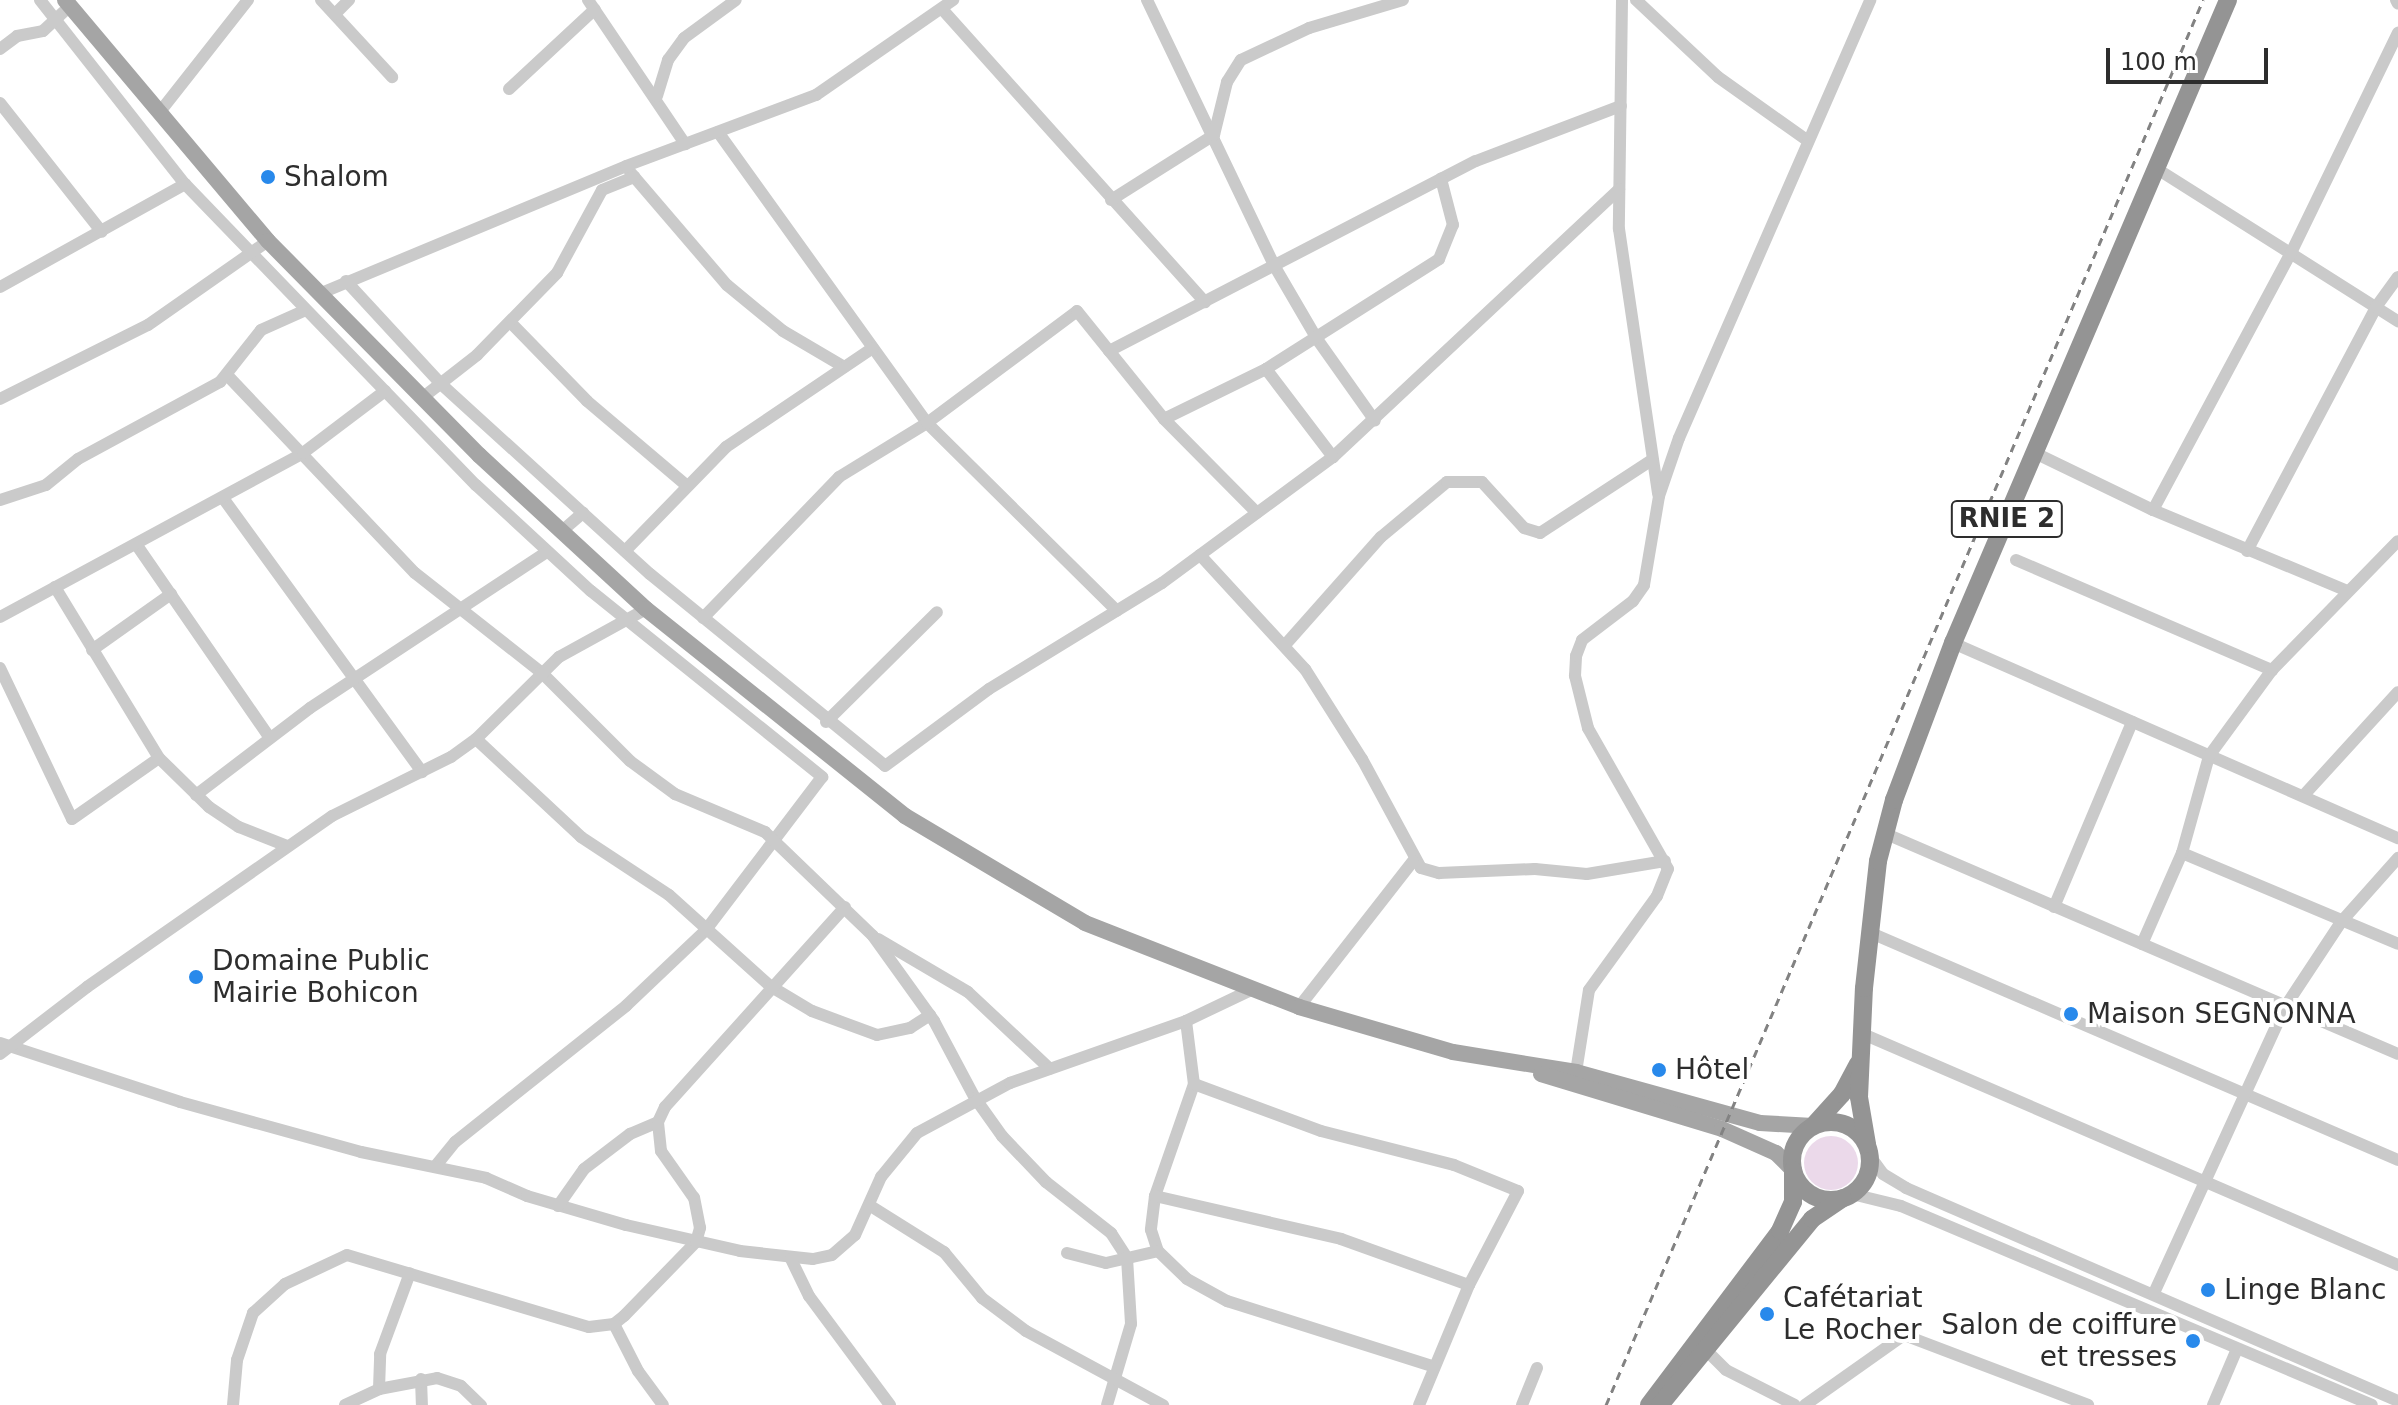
<!DOCTYPE html>
<html>
<head>
<meta charset="utf-8">
<style>
  body { margin:0 }
  #map { position:relative; width:2398px; height:1405px; overflow:hidden; background:#fff; font-family:"DejaVu Sans",sans-serif }
  div>[style] { position:absolute }
  [style*='--x'] { left:calc(var(--x)*1px); top:calc(var(--y)*1px); width:calc(var(--w)*1px); rotate:calc(var(--a)*1deg) }
  .green>* { inset:0; background:#ebd9ea }
  .round { border-radius:50% }
  .minor>* { height:12px; margin:-6px; padding:0 6px; transform-origin:6px; border-radius:6px; background:#cacaca }
  .major>* { height:16px; margin:-8px; padding:0 8px; transform-origin:8px; border-radius:8px; background:#a5a5a5 }
  .highway>* { height:18px; margin:-9px; padding:0 9px; transform-origin:9px; border-radius:9px; background:#949494 }
  .highway>.ring { margin:-9px; padding:0; box-sizing:content-box; background:none; border:18px solid #949494; border-radius:50% }
  .rail>* { height:3px; margin-top:-1.5px; transform-origin:0; background:repeating-linear-gradient(90deg,#828282 0 8px,transparent 0 14px) }
  .dots>* { width:22px; height:22px; translate:-50% -50%; box-sizing:border-box; border:4px solid #fff; border-radius:50% }
  span { translate:-50% -50%; white-space:nowrap; text-align:center; line-height:1.15; -webkit-text-stroke:8px #fff; paint-order:stroke }
  .shield-label span { padding:2px 6px; background:#fff; border:2px solid; border-radius:6px; -webkit-text-stroke-width:0 }
  .shield-label { font-size:26px; color:#2d2d2d; font-weight:700 }
  .poi-label { font-size:28px; color:#2d2d2d }
  .left { translate:0 -50%; text-align:left }
  .right { translate:-100% -50%; text-align:right }
  .scale { position:absolute; left:2106px; top:48px; width:162px; height:36px; box-sizing:border-box; border:4px solid #2d2d2d; border-top:0; padding-left:10px; font-size:24px; line-height:28px; white-space:nowrap; color:#2d2d2d; -webkit-text-stroke:6px #fff; paint-order:stroke }
</style>
</head>
<body>
<div id="map">
  <div class="green">
    <i class="round" style="left:1804px;top:1136px;width:54px;height:54px"></i>
  </div>
  <div class="minor">
    <i style="--x:40;--y:0;--w:234;--a:51.8"></i>
    <i style="--x:185;--y:184;--w:419;--a:46"></i>
    <i style="--x:476;--y:485;--w:156;--a:42.7"></i>
    <i style="--x:591;--y:591;--w:297;--a:38.8"></i>
    <i style="--x:822;--y:777;--w:192;--a:127.2"></i>
    <i style="--x:706;--y:930;--w:110;--a:136.5"></i>
    <i style="--x:626;--y:1006;--w:218;--a:141.5"></i>
    <i style="--x:455;--y:1142;--w:32;--a:129"></i>
    <i style="--x:321;--y:0;--w:105;--a:47.3"></i>
    <i style="--x:588;--y:0;--w:174;--a:56"></i>
    <i style="--x:1147;--y:0;--w:296;--a:64.4"></i>
    <i style="--x:1275;--y:267;--w:83;--a:59.7"></i>
    <i style="--x:1317;--y:339;--w:100;--a:54.7"></i>
    <i style="--x:1622;--y:0;--w:229;--a:90.8"></i>
    <i style="--x:1619;--y:229;--w:268;--a:81.6"></i>
    <i style="--x:1636;--y:0;--w:112;--a:43.2"></i>
    <i style="--x:1718;--y:77;--w:110;--a:35.4"></i>
    <i style="--x:2396;--y:0;--w:4;--a:63"></i>
    <i style="--x:942;--y:9;--w:394;--a:48.1"></i>
    <i style="--x:335;--y:14;--w:20;--a:-45"></i>
    <i style="--x:0;--y:49;--w:21;--a:-37"></i>
    <i style="--x:17;--y:36;--w:26;--a:-11"></i>
    <i style="--x:43;--y:31;--w:37;--a:-43"></i>
    <i style="--x:509;--y:89;--w:117;--a:-42.9"></i>
    <i style="--x:657;--y:96;--w:38;--a:-73"></i>
    <i style="--x:668;--y:60;--w:27;--a:-54"></i>
    <i style="--x:684;--y:38;--w:64;--a:-36.2"></i>
    <i style="--x:0;--y:103;--w:164;--a:51.7"></i>
    <i style="--x:159;--y:113;--w:144;--a:-51.8"></i>
    <i style="--x:718;--y:132;--w:358;--a:54.3"></i>
    <i style="--x:927;--y:423;--w:267;--a:44.7"></i>
    <i style="--x:2154;--y:167;--w:289;--a:32.3"></i>
    <i style="--x:630;--y:172;--w:149;--a:49.4"></i>
    <i style="--x:727;--y:285;--w:72;--a:39.4"></i>
    <i style="--x:783;--y:331;--w:71;--a:30.5"></i>
    <i style="--x:1111;--y:200;--w:122;--a:-32.3"></i>
    <i style="--x:1214;--y:135;--w:55;--a:-76.2"></i>
    <i style="--x:1227;--y:82;--w:26;--a:-58"></i>
    <i style="--x:1241;--y:60;--w:75;--a:-25.2"></i>
    <i style="--x:1309;--y:28;--w:98;--a:-16.6"></i>
    <i style="--x:346;--y:281;--w:140;--a:47.3"></i>
    <i style="--x:441;--y:384;--w:282;--a:42.3"></i>
    <i style="--x:650;--y:574;--w:303;--a:39.2"></i>
    <i style="--x:885;--y:766;--w:129;--a:-36.5"></i>
    <i style="--x:989;--y:689;--w:203;--a:-31.5"></i>
    <i style="--x:1162;--y:583;--w:212;--a:-36.4"></i>
    <i style="--x:1333;--y:457;--w:392;--a:-43.1"></i>
    <i style="--x:0;--y:287;--w:212;--a:-29.1"></i>
    <i style="--x:319;--y:294;--w:333;--a:-22.6"></i>
    <i style="--x:626;--y:166;--w:203;--a:-20.5"></i>
    <i style="--x:816;--y:95;--w:167;--a:-34.7"></i>
    <i style="--x:511;--y:323;--w:109;--a:45.7"></i>
    <i style="--x:587;--y:401;--w:130;--a:40.3"></i>
    <i style="--x:1109;--y:351;--w:413;--a:-27.4"></i>
    <i style="--x:1476;--y:161;--w:155;--a:-20.8"></i>
    <i style="--x:1266;--y:369;--w:111;--a:52.7"></i>
    <i style="--x:227;--y:375;--w:273;--a:46.5"></i>
    <i style="--x:415;--y:573;--w:160;--a:38.2"></i>
    <i style="--x:541;--y:672;--w:126;--a:45"></i>
    <i style="--x:630;--y:761;--w:56;--a:36.3"></i>
    <i style="--x:675;--y:794;--w:98;--a:22.9"></i>
    <i style="--x:765;--y:832;--w:150;--a:43.9"></i>
    <i style="--x:873;--y:936;--w:105;--a:54.3"></i>
    <i style="--x:934;--y:1021;--w:87;--a:62"></i>
    <i style="--x:975;--y:1098;--w:47;--a:54.6"></i>
    <i style="--x:1002;--y:1136;--w:64;--a:46.3"></i>
    <i style="--x:1046;--y:1182;--w:83;--a:38.1"></i>
    <i style="--x:1111;--y:1233;--w:30;--a:57"></i>
    <i style="--x:1127;--y:1258;--w:66;--a:86.5"></i>
    <i style="--x:1131;--y:1324;--w:84;--a:106.5"></i>
    <i style="--x:422;--y:398;--w:70;--a:-38"></i>
    <i style="--x:477;--y:355;--w:115;--a:-45.7"></i>
    <i style="--x:557;--y:273;--w:94;--a:-61.5"></i>
    <i style="--x:602;--y:190;--w:35;--a:-22"></i>
    <i style="--x:0;--y:399;--w:165;--a:-26.6"></i>
    <i style="--x:148;--y:325;--w:146;--a:-35"></i>
    <i style="--x:1164;--y:419;--w:114;--a:-26.1"></i>
    <i style="--x:1266;--y:369;--w:205;--a:-32.4"></i>
    <i style="--x:1439;--y:259;--w:37;--a:-68"></i>
    <i style="--x:1453;--y:225;--w:48;--a:-104.6"></i>
    <i style="--x:2035;--y:453;--w:131;--a:25.8"></i>
    <i style="--x:2153;--y:510;--w:208;--a:22.6"></i>
    <i style="--x:223;--y:498;--w:339;--a:54"></i>
    <i style="--x:0;--y:500;--w:48;--a:-18.1"></i>
    <i style="--x:46;--y:485;--w:41;--a:-39.1"></i>
    <i style="--x:78;--y:459;--w:162;--a:-28.5"></i>
    <i style="--x:220;--y:382;--w:66;--a:-51.7"></i>
    <i style="--x:261;--y:330;--w:49;--a:-24"></i>
    <i style="--x:2153;--y:510;--w:292;--a:-61.8"></i>
    <i style="--x:2291;--y:253;--w:245;--a:-64.1"></i>
    <i style="--x:562;--y:531;--w:28;--a:-41"></i>
    <i style="--x:136;--y:544;--w:234;--a:55.4"></i>
    <i style="--x:625;--y:551;--w:145;--a:-45.8"></i>
    <i style="--x:726;--y:447;--w:177;--a:-34"></i>
    <i style="--x:2247;--y:551;--w:276;--a:-62.1"></i>
    <i style="--x:2376;--y:307;--w:37;--a:-54"></i>
    <i style="--x:1200;--y:555;--w:155;--a:47.4"></i>
    <i style="--x:1305;--y:669;--w:107;--a:57.7"></i>
    <i style="--x:1362;--y:759;--w:124;--a:61.6"></i>
    <i style="--x:1421;--y:868;--w:19;--a:16"></i>
    <i style="--x:1439;--y:873;--w:96;--a:-2.4"></i>
    <i style="--x:1535;--y:869;--w:52;--a:5.5"></i>
    <i style="--x:1587;--y:874;--w:79;--a:-9.5"></i>
    <i style="--x:2016;--y:560;--w:279;--a:23.3"></i>
    <i style="--x:55;--y:587;--w:200;--a:58.7"></i>
    <i style="--x:159;--y:758;--w:70;--a:44.4"></i>
    <i style="--x:209;--y:807;--w:36;--a:34"></i>
    <i style="--x:239;--y:827;--w:52;--a:21.6"></i>
    <i style="--x:0;--y:617;--w:345;--a:-28.4"></i>
    <i style="--x:303;--y:453;--w:103;--a:-37.1"></i>
    <i style="--x:703;--y:618;--w:196;--a:-46"></i>
    <i style="--x:839;--y:477;--w:103;--a:-31.5"></i>
    <i style="--x:927;--y:423;--w:187;--a:-36.7"></i>
    <i style="--x:1077;--y:311;--w:139;--a:51.1"></i>
    <i style="--x:1164;--y:419;--w:132;--a:45.3"></i>
    <i style="--x:1953;--y:643;--w:486;--a:23.7"></i>
    <i style="--x:1285;--y:645;--w:144;--a:-48.4"></i>
    <i style="--x:1381;--y:537;--w:86;--a:-39.8"></i>
    <i style="--x:1447;--y:482;--w:35;--a:0"></i>
    <i style="--x:1482;--y:482;--w:62;--a:47.6"></i>
    <i style="--x:1524;--y:528;--w:17;--a:17"></i>
    <i style="--x:1540;--y:533;--w:134;--a:-33.1"></i>
    <i style="--x:92;--y:650;--w:97;--a:-35.3"></i>
    <i style="--x:0;--y:668;--w:167;--a:64.5"></i>
    <i style="--x:72;--y:819;--w:106;--a:-35"></i>
    <i style="--x:826;--y:722;--w:156;--a:-44.7"></i>
    <i style="--x:476;--y:739;--w:144;--a:43"></i>
    <i style="--x:581;--y:837;--w:105;--a:33.4"></i>
    <i style="--x:669;--y:895;--w:136;--a:42"></i>
    <i style="--x:770;--y:986;--w:49;--a:30.8"></i>
    <i style="--x:812;--y:1011;--w:69;--a:20.3"></i>
    <i style="--x:877;--y:1035;--w:34;--a:-12"></i>
    <i style="--x:910;--y:1028;--w:24;--a:-33"></i>
    <i style="--x:196;--y:795;--w:143;--a:-37.3"></i>
    <i style="--x:310;--y:708;--w:284;--a:-33.4"></i>
    <i style="--x:2304;--y:795;--w:139;--a:-47.6"></i>
    <i style="--x:1884;--y:833;--w:559;--a:23.27"></i>
    <i style="--x:2182;--y:853;--w:234;--a:22.8"></i>
    <i style="--x:2054;--y:907;--w:201;--a:-67.1"></i>
    <i style="--x:1871;--y:933;--w:574;--a:23.3"></i>
    <i style="--x:878;--y:939;--w:104;--a:30.5"></i>
    <i style="--x:968;--y:992;--w:112;--a:43.2"></i>
    <i style="--x:2142;--y:944;--w:99;--a:-66.3"></i>
    <i style="--x:2182;--y:853;--w:101;--a:-74.4"></i>
    <i style="--x:2209;--y:756;--w:107;--a:-53.8"></i>
    <i style="--x:2272;--y:670;--w:180;--a:-45.7"></i>
    <i style="--x:1299;--y:1007;--w:185;--a:-52"></i>
    <i style="--x:1186;--y:1021;--w:64;--a:82.8"></i>
    <i style="--x:1194;--y:1084;--w:119;--a:109.2"></i>
    <i style="--x:1155;--y:1196;--w:34;--a:97"></i>
    <i style="--x:1151;--y:1230;--w:22;--a:72"></i>
    <i style="--x:1158;--y:1251;--w:40;--a:44"></i>
    <i style="--x:1187;--y:1279;--w:46;--a:28.8"></i>
    <i style="--x:1227;--y:1301;--w:215;--a:17.6"></i>
    <i style="--x:1863;--y:1034;--w:583;--a:23.35"></i>
    <i style="--x:0;--y:1043;--w:189;--a:18.1"></i>
    <i style="--x:180;--y:1102;--w:188;--a:15.4"></i>
    <i style="--x:361;--y:1152;--w:128;--a:11.7"></i>
    <i style="--x:486;--y:1178;--w:45;--a:23.7"></i>
    <i style="--x:527;--y:1196;--w:103;--a:16.3"></i>
    <i style="--x:626;--y:1225;--w:117;--a:12.8"></i>
    <i style="--x:740;--y:1251;--w:73;--a:6.3"></i>
    <i style="--x:813;--y:1259;--w:19;--a:-12"></i>
    <i style="--x:832;--y:1255;--w:30;--a:-41"></i>
    <i style="--x:855;--y:1235;--w:64;--a:-65.9"></i>
    <i style="--x:881;--y:1177;--w:57;--a:-50.7"></i>
    <i style="--x:917;--y:1133;--w:106;--a:-28.3"></i>
    <i style="--x:1010;--y:1083;--w:187;--a:-19.4"></i>
    <i style="--x:1186;--y:1021;--w:72;--a:-25.5"></i>
    <i style="--x:0;--y:1054;--w:110;--a:-37.6"></i>
    <i style="--x:87;--y:987;--w:299;--a:-34.9"></i>
    <i style="--x:332;--y:816;--w:133;--a:-26.4"></i>
    <i style="--x:451;--y:757;--w:31;--a:-36"></i>
    <i style="--x:476;--y:739;--w:117;--a:-44.7"></i>
    <i style="--x:559;--y:657;--w:99;--a:-28.9"></i>
    <i style="--x:1576;--y:1072;--w:83;--a:-81"></i>
    <i style="--x:1589;--y:990;--w:116;--a:-54.1"></i>
    <i style="--x:1657;--y:896;--w:29;--a:-68"></i>
    <i style="--x:1668;--y:869;--w:162;--a:-119.6"></i>
    <i style="--x:1588;--y:728;--w:54;--a:-104"></i>
    <i style="--x:1575;--y:676;--w:20;--a:-87"></i>
    <i style="--x:1576;--y:656;--w:17;--a:-69"></i>
    <i style="--x:1582;--y:640;--w:64;--a:-37.4"></i>
    <i style="--x:1633;--y:601;--w:19;--a:-55"></i>
    <i style="--x:1644;--y:585;--w:90;--a:-80.4"></i>
    <i style="--x:1659;--y:496;--w:61;--a:-71"></i>
    <i style="--x:1679;--y:438;--w:478;--a:-66.4"></i>
    <i style="--x:1194;--y:1084;--w:135;--a:20.3"></i>
    <i style="--x:1321;--y:1131;--w:137;--a:14.3"></i>
    <i style="--x:1454;--y:1165;--w:69;--a:22.1"></i>
    <i style="--x:1518;--y:1191;--w:106;--a:117.5"></i>
    <i style="--x:1469;--y:1285;--w:130;--a:112.6"></i>
    <i style="--x:1870;--y:1156;--w:22;--a:54"></i>
    <i style="--x:1883;--y:1174;--w:27;--a:31"></i>
    <i style="--x:1906;--y:1188;--w:536;--a:23.41"></i>
    <i style="--x:1852;--y:1194;--w:50;--a:13.8"></i>
    <i style="--x:1901;--y:1206;--w:511;--a:22.9"></i>
    <i style="--x:1155;--y:1196;--w:191;--a:13"></i>
    <i style="--x:1341;--y:1239;--w:136;--a:19.8"></i>
    <i style="--x:869;--y:1205;--w:89;--a:32.1"></i>
    <i style="--x:944;--y:1252;--w:60;--a:50.4"></i>
    <i style="--x:982;--y:1298;--w:55;--a:36.9"></i>
    <i style="--x:1026;--y:1331;--w:156;--a:28.4"></i>
    <i style="--x:558;--y:1206;--w:45;--a:-54.9"></i>
    <i style="--x:584;--y:1169;--w:58;--a:-37.3"></i>
    <i style="--x:630;--y:1134;--w:30;--a:-23"></i>
    <i style="--x:1067;--y:1253;--w:40;--a:14.4"></i>
    <i style="--x:1106;--y:1263;--w:53;--a:-13"></i>
    <i style="--x:791;--y:1259;--w:41;--a:64.1"></i>
    <i style="--x:809;--y:1296;--w:136;--a:53.4"></i>
    <i style="--x:2154;--y:1293;--w:315;--a:-65.4"></i>
    <i style="--x:2285;--y:1007;--w:102;--a:-56.6"></i>
    <i style="--x:2341;--y:922;--w:86;--a:-48.3"></i>
    <i style="--x:614;--y:1324;--w:53;--a:62.9"></i>
    <i style="--x:638;--y:1371;--w:42;--a:53.7"></i>
    <i style="--x:1706;--y:1350;--w:28;--a:45"></i>
    <i style="--x:1726;--y:1370;--w:77;--a:26.9"></i>
    <i style="--x:421;--y:1379;--w:26;--a:88"></i>
    <i style="--x:379;--y:1389;--w:35;--a:-88"></i>
    <i style="--x:380;--y:1354;--w:86;--a:-69.7"></i>
    <i style="--x:233;--y:1405;--w:45;--a:-84.9"></i>
    <i style="--x:237;--y:1360;--w:50;--a:-71.2"></i>
    <i style="--x:253;--y:1313;--w:43;--a:-42.2"></i>
    <i style="--x:285;--y:1284;--w:68;--a:-25.1"></i>
    <i style="--x:347;--y:1255;--w:252;--a:16.6"></i>
    <i style="--x:589;--y:1327;--w:25;--a:-7"></i>
    <i style="--x:614;--y:1324;--w:13;--a:-39"></i>
    <i style="--x:624;--y:1316;--w:103;--a:-45.8"></i>
    <i style="--x:696;--y:1242;--w:15;--a:-74"></i>
    <i style="--x:700;--y:1228;--w:31;--a:-101"></i>
    <i style="--x:694;--y:1198;--w:57;--a:-125.1"></i>
    <i style="--x:661;--y:1151;--w:29;--a:-96"></i>
    <i style="--x:658;--y:1122;--w:17;--a:-65"></i>
    <i style="--x:665;--y:1107;--w:269;--a:-48"></i>
    <i style="--x:345;--y:1405;--w:38;--a:-25"></i>
    <i style="--x:379;--y:1389;--w:59;--a:-10.7"></i>
    <i style="--x:437;--y:1378;--w:25;--a:18"></i>
    <i style="--x:461;--y:1386;--w:28;--a:44"></i>
    <i style="--x:1522;--y:1405;--w:40;--a:-68"></i>
    <i style="--x:1805;--y:1405;--w:121;--a:-35.3"></i>
    <i style="--x:1904;--y:1335;--w:197;--a:20.8"></i>
    <i style="--x:2213;--y:1405;--w:61;--a:-66.8"></i>
  </div>
  <div class="major">
    <i style="--x:65;--y:0;--w:315;--a:49.9"></i>
    <i style="--x:268;--y:241;--w:301;--a:45.4"></i>
    <i style="--x:479;--y:455;--w:227;--a:42.7"></i>
    <i style="--x:646;--y:609;--w:332;--a:38.6"></i>
    <i style="--x:905;--y:816;--w:209;--a:30.7"></i>
    <i style="--x:1085;--y:923;--w:230;--a:21.4"></i>
    <i style="--x:1299;--y:1007;--w:160;--a:16.3"></i>
    <i style="--x:1453;--y:1052;--w:125;--a:9.2"></i>
    <i style="--x:1576;--y:1072;--w:191;--a:15.5"></i>
    <i style="--x:1760;--y:1123;--w:53;--a:3.2"></i>
    <i style="--x:1541;--y:1074;--w:189;--a:16.9"></i>
    <i style="--x:1722;--y:1129;--w:59;--a:24"></i>
    <i style="--x:1776;--y:1153;--w:24;--a:45"></i>
  </div>
  <div class="highway">
    <i class="ring" style="left:1792px;top:1122px;width:60px;height:60px"></i>
    <i style="--x:1813;--y:1126;--w:43;--a:-47.8"></i>
    <i style="--x:1842;--y:1094;--w:34;--a:-62"></i>
    <i style="--x:1867;--y:1144;--w:48;--a:-99.7"></i>
    <i style="--x:1859;--y:1097;--w:109;--a:-87.4"></i>
    <i style="--x:1864;--y:988;--w:128;--a:-83.7"></i>
    <i style="--x:1878;--y:861;--w:63;--a:-75.3"></i>
    <i style="--x:1894;--y:800;--w:168;--a:-69.4"></i>
    <i style="--x:1953;--y:643;--w:699;--a:-66.84"></i>
    <i style="--x:1649;--y:1405;--w:218;--a:-53"></i>
    <i style="--x:1780;--y:1231;--w:32;--a:-66"></i>
    <i style="--x:1793;--y:1202;--w:32;--a:-90"></i>
    <i style="--x:1660;--y:1405;--w:240;--a:-50.7"></i>
    <i style="--x:1812;--y:1219;--w:37;--a:-34"></i>
  </div>
  <div class="rail">
    <i style="--x:1606;--y:1405;--w:1527;--a:-66.98"></i>
  </div>
  <div class="dots">
    <i style="left:268px;top:177px;background:#2889eb"></i>
    <i style="left:196px;top:977px;background:#2889eb"></i>
    <i style="left:2071px;top:1014px;background:#2889eb"></i>
    <i style="left:1659px;top:1070px;background:#2889eb"></i>
    <i style="left:2208px;top:1290px;background:#2889eb"></i>
    <i style="left:1767px;top:1314px;background:#2889eb"></i>
    <i style="left:2193px;top:1341px;background:#2889eb"></i>
  </div>
  <div class="shield-label">
    <span style="left:2007px;top:519px">RNIE 2</span>
  </div>
  <div class="poi-label">
    <span class="left" style="left:284px;top:177px">Shalom</span>
    <span class="left" style="left:212px;top:977px">Domaine Public<br>Mairie Bohicon</span>
    <span class="left" style="left:2087px;top:1014px">Maison SEGNONNA</span>
    <span class="left" style="left:1675px;top:1070px">Hôtel</span>
    <span class="left" style="left:2224px;top:1290px">Linge Blanc</span>
    <span class="left" style="left:1783px;top:1314px">Cafétariat<br>Le Rocher</span>
    <span class="right" style="left:2177px;top:1341px">Salon de coiffure<br>et tresses</span>
  </div>
  <div class="scale">100 m</div>
</div>
</body>
</html>
